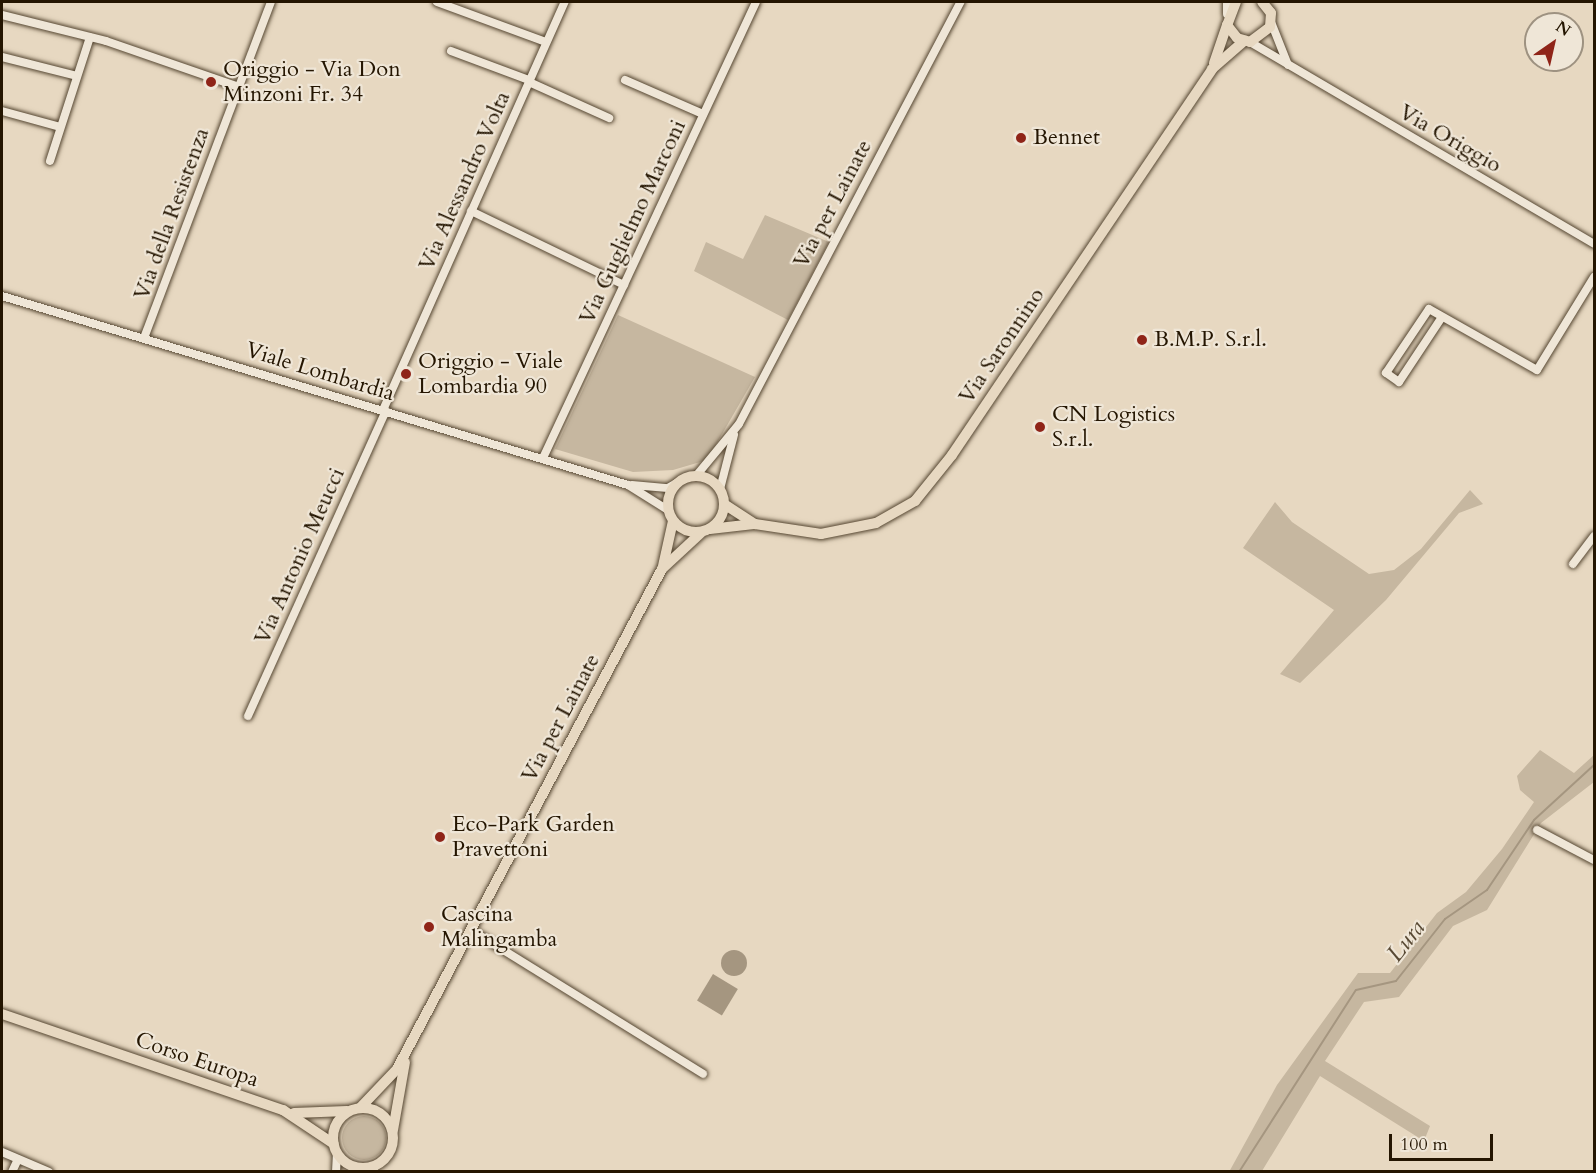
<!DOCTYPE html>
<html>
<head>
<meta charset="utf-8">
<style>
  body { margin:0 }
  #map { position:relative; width:1596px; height:1173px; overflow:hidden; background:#e7d8c1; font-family:Cardo,serif }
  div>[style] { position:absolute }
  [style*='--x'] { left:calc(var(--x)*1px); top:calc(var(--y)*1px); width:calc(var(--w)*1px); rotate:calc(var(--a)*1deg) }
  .green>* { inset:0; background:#c6b7a0 }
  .round { border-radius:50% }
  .water>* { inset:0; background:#a59680; transform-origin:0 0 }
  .stream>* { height:2px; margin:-1px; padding:0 1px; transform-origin:1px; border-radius:1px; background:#a59680 }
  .roads { filter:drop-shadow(0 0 2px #554631) drop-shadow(0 0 2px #554631) }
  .minor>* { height:8px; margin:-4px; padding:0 4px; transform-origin:4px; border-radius:4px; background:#efe6d7 }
  .major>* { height:10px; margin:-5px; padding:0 5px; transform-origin:5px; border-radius:5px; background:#e7d8c1 }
  .major>.ring { margin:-5px; padding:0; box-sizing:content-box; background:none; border:10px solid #e7d8c1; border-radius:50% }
  .dots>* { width:16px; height:16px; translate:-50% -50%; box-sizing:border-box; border:3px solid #efe6d7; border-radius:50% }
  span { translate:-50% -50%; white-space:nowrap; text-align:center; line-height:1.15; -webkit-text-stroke:4.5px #efe6d7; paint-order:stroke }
  .poi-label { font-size:22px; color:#241501 }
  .left { translate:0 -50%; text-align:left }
  .street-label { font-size:22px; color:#241501 }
  .water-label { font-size:24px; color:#584934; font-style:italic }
  .frame { position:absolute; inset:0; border:3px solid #241501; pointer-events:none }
  .north { position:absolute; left:1524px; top:12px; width:60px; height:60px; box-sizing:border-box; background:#efe6d7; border:2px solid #9e9281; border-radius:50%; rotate:34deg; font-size:16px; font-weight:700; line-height:24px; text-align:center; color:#241501 }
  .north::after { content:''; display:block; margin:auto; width:21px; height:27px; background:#8f2418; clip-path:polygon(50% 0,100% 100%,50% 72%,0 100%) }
  .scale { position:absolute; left:1389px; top:1134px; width:104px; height:27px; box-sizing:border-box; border:3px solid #241501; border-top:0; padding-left:8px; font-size:18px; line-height:21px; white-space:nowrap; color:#241501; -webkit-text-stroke:4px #efe6d7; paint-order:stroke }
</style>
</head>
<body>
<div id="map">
  <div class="green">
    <i style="clip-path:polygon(765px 215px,829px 242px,788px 320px,694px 271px,706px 242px,743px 259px)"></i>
    <i style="clip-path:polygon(618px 315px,755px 377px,707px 460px,673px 470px,633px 472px,555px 449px)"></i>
    <i style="clip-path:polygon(1470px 490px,1483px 504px,1459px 513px,1386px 600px,1300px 683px,1280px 674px,1334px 610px,1243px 548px,1275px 502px,1292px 522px,1369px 574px,1394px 570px,1421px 549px)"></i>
    <i style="clip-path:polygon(1540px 750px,1574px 773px,1594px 755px,1594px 782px,1541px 823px,1487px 910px,1453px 926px,1399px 997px,1364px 1002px,1325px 1061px,1430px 1126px,1424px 1141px,1320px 1076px,1262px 1171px,1229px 1172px,1277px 1085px,1358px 973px,1390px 973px,1437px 913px,1466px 892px,1502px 849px,1534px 802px,1520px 790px,1517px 776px)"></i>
    <i class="round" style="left:342px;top:1116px;width:44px;height:44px"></i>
  </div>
  <div class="water">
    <i class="round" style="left:721px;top:950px;width:26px;height:26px"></i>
    <i style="left:713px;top:974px;width:29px;height:31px;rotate:31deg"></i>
  </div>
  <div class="stream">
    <i style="--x:1239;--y:1172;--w:216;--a:-57.3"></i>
    <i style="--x:1356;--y:990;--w:41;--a:-12.7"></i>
    <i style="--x:1396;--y:981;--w:79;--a:-51.7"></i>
    <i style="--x:1445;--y:919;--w:51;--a:-34.6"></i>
    <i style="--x:1487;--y:890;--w:84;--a:-56.1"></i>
    <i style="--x:1534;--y:820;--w:81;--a:-42.5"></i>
  </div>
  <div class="roads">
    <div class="minor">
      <i style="--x:437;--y:2;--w:116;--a:20.2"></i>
      <i style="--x:1227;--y:2;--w:12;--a:90"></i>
      <i style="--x:2;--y:15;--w:107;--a:14"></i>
      <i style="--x:106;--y:41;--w:141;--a:19.1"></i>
      <i style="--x:1271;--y:22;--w:46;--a:68.4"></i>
      <i style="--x:1250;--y:42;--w:399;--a:30.4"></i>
      <i style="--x:451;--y:51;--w:83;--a:20.4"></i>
      <i style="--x:2;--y:57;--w:77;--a:14.2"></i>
      <i style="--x:625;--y:80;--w:85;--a:23.6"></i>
      <i style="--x:529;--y:82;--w:88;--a:24.2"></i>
      <i style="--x:2;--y:111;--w:60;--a:15.4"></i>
      <i style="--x:50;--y:161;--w:130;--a:-72.1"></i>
      <i style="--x:471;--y:211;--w:170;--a:25.8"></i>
      <i style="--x:2;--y:296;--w:654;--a:16.8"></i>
      <i style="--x:628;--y:485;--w:47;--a:32"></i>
      <i style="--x:1442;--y:317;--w:78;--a:123.5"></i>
      <i style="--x:1399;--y:382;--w:16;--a:-145"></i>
      <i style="--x:1386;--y:373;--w:77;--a:-56.1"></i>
      <i style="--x:1429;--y:309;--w:124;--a:29.5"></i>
      <i style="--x:1537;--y:370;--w:109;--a:-58.5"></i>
      <i style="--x:144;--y:338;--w:359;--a:-69.3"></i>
      <i style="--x:383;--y:410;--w:447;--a:-66"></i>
      <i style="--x:543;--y:458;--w:503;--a:-64.96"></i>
      <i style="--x:696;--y:476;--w:67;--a:-50.4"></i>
      <i style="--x:739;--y:424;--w:477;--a:-62.3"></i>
      <i style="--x:632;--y:485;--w:36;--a:5"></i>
      <i style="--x:668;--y:488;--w:16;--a:-30"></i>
      <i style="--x:720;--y:489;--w:56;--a:-75.5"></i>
      <i style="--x:1573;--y:564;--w:35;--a:-53"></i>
      <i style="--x:248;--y:716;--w:335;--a:-65.7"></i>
      <i style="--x:1537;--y:830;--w:64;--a:27.8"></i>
      <i style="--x:471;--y:930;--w:273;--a:31.8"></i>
      <i style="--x:2;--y:1152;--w:51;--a:23.1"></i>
      <i style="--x:12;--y:1172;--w:14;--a:-65"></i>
      <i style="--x:336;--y:1172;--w:19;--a:-87"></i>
      <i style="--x:371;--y:1172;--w:9;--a:-54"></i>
    </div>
    <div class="major">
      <i style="--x:1236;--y:2;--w:25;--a:111"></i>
      <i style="--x:1227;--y:25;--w:16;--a:52"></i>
      <i style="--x:1237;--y:38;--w:14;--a:17"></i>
      <i style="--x:1250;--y:42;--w:25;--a:-37"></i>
      <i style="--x:1270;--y:27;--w:14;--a:-86"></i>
      <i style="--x:1271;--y:13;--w:14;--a:-129"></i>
      <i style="--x:1214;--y:63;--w:40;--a:-71.1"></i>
      <i class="ring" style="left:668px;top:476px;width:46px;height:46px"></i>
      <i style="--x:724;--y:504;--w:37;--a:33"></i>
      <i style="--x:755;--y:524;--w:67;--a:8.6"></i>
      <i style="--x:821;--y:534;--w:56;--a:-11.3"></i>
      <i style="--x:876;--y:523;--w:45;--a:-29.4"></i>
      <i style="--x:915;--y:501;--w:59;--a:-51.2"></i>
      <i style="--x:952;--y:455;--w:465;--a:-56"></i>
      <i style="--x:1212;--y:69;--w:43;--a:-41.2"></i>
      <i style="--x:710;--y:529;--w:44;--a:-6.5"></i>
      <i style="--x:663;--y:566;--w:46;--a:-77.5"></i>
      <i style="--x:2;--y:1014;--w:297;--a:18.9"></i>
      <i style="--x:283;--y:1110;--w:61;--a:33.7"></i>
      <i style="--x:360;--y:1108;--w:54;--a:-46.5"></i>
      <i style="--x:397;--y:1069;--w:566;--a:-62.08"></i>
      <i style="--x:662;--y:569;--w:54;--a:-42.8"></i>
      <i class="ring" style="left:333px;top:1108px;width:50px;height:50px"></i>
      <i style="--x:294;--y:1113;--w:53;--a:-2.2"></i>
      <i style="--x:393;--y:1130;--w:69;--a:-80"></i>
    </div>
  </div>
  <div class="dots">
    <i style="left:211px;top:82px;background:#8f2418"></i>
    <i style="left:1021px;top:138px;background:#8f2418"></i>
    <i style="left:1142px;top:340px;background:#8f2418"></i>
    <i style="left:406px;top:374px;background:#8f2418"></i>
    <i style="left:1040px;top:427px;background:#8f2418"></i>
    <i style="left:440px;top:837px;background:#8f2418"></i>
    <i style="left:429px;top:927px;background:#8f2418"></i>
  </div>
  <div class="poi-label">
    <span class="left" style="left:223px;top:82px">Origgio - Via Don<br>Minzoni Fr. 34</span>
    <span class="left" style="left:1033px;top:138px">Bennet</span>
    <span class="left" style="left:1154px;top:340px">B.M.P. S.r.l.</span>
    <span class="left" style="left:418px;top:374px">Origgio - Viale<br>Lombardia 90</span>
    <span class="left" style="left:1052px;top:427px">CN Logistics<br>S.r.l.</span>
    <span class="left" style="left:452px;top:837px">Eco-Park Garden<br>Pravettoni</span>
    <span class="left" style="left:441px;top:927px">Cascina<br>Malingamba</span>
  </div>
  <div class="street-label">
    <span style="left:1450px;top:139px;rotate:30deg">Via Origgio</span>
    <span style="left:465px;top:181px;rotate:-66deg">Via Alessandro Volta</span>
    <span style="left:833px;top:204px;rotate:-62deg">Via per Lainate</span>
    <span style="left:172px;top:214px;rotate:-70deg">Via della Resistenza</span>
    <span style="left:633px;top:222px;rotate:-65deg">Via Guglielmo Marconi</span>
    <span style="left:1002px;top:346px;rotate:-56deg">Via Saronnino</span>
    <span style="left:320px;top:372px;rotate:17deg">Viale Lombardia</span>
    <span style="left:300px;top:556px;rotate:-66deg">Via Antonio Meucci</span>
    <span style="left:561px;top:718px;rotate:-62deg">Via per Lainate</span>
    <span style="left:197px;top:1060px;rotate:19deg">Corso Europa</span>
  </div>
  <div class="water-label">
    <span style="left:1406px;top:941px;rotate:-52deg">Lura</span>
  </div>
  <div class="frame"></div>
  <div class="north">N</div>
  <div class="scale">100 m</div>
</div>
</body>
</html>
